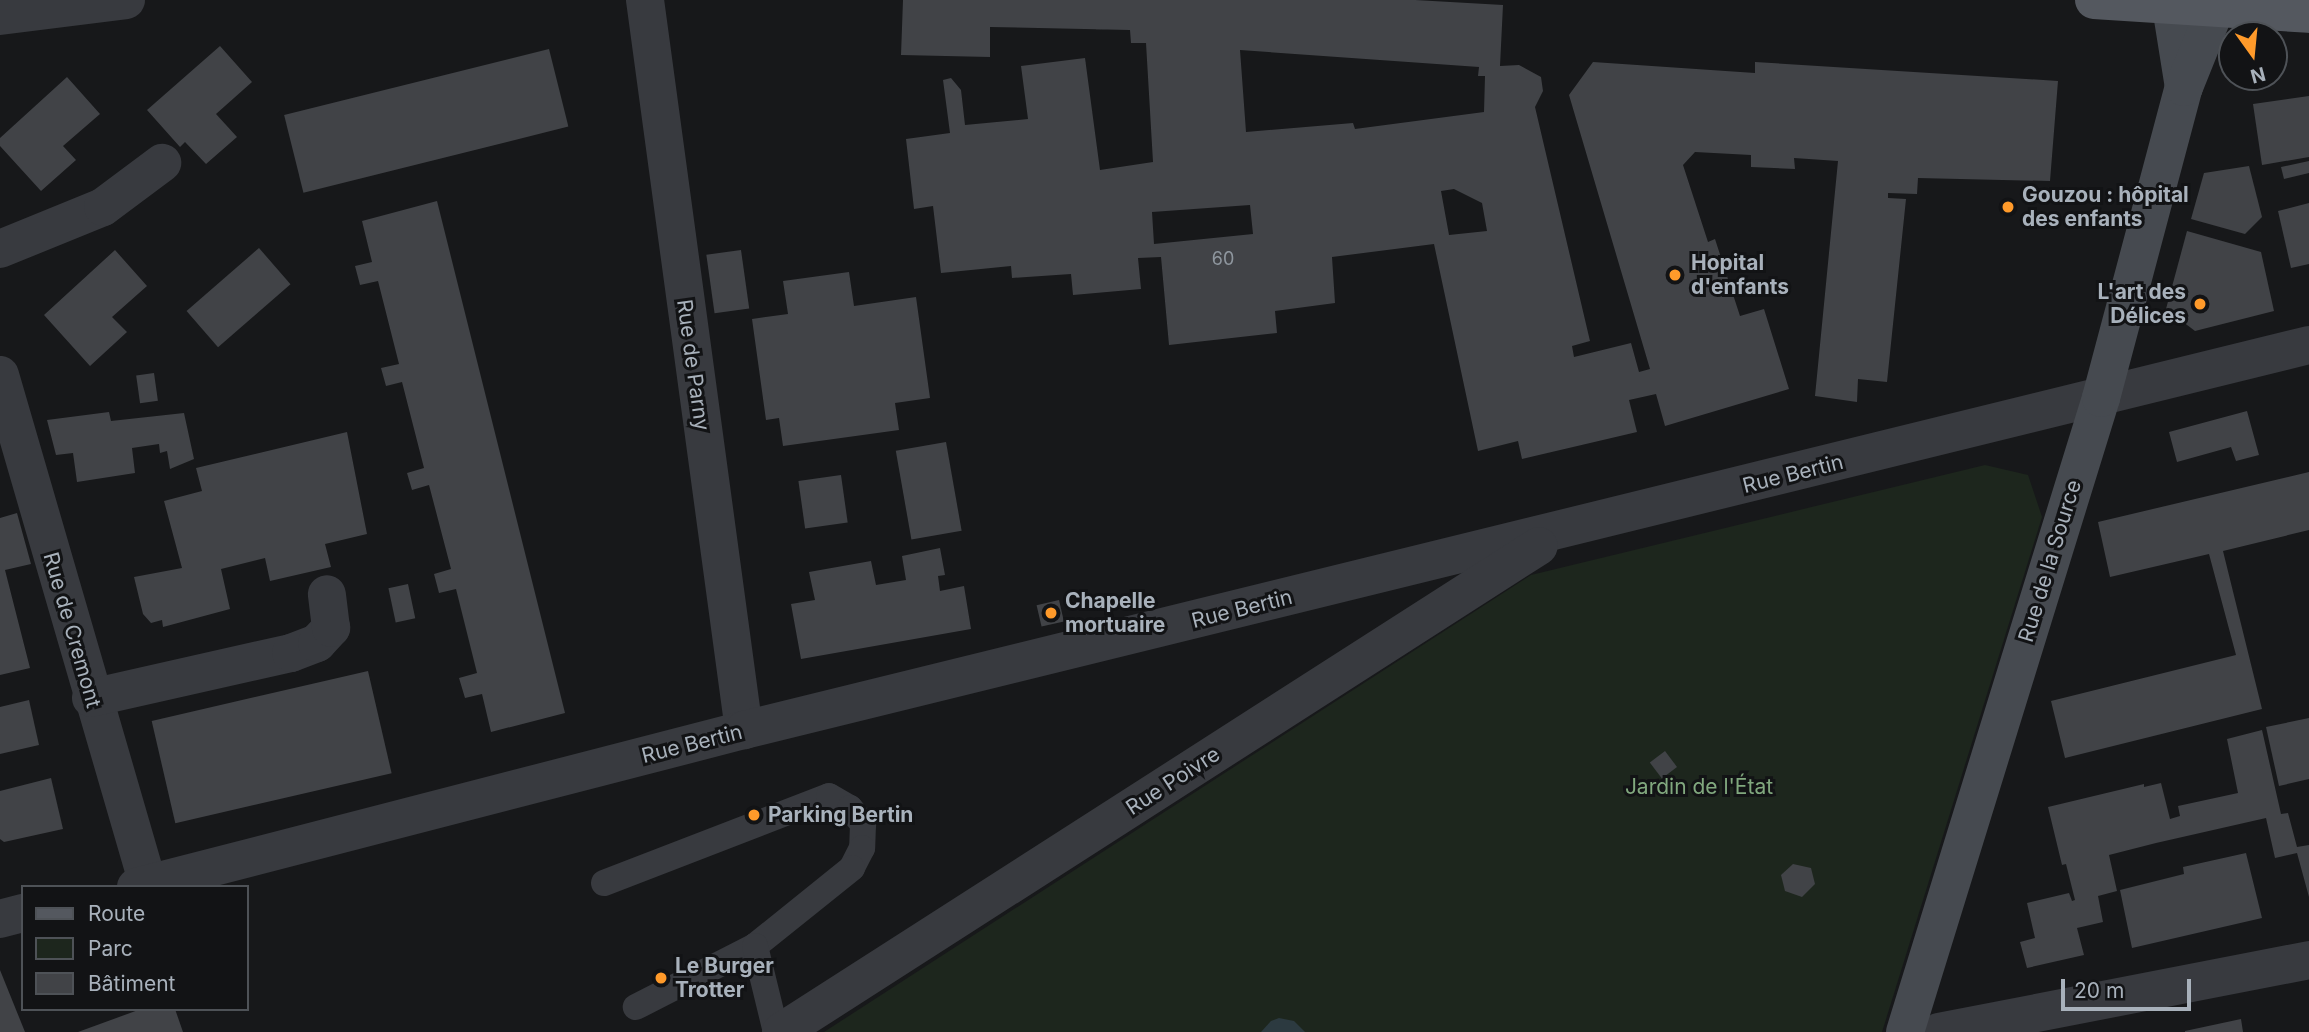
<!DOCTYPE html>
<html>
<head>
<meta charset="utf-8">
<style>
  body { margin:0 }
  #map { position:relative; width:2309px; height:1032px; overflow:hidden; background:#17181a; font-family:Inter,sans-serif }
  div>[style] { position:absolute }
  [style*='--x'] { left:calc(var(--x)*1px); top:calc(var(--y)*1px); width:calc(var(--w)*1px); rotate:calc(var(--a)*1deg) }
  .green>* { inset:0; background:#1d261d }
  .water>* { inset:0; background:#2c3a40 }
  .building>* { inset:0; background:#414347; transform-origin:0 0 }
  .service>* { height:26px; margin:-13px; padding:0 13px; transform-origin:13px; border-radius:13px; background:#383a3f }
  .minor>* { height:38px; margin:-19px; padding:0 19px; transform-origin:19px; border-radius:19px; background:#383a3f }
  .secondary>* { height:38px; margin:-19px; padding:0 19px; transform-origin:19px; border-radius:19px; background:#464a50 }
  .primary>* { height:38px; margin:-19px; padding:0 19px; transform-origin:19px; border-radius:19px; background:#54585f }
  .dots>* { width:19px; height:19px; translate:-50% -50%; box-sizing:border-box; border:4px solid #121315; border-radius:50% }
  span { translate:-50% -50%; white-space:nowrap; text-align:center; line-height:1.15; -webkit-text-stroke:6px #121315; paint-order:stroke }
  .number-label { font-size:18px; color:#8e969e }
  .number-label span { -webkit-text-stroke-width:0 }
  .poi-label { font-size:21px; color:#a8b1bb; font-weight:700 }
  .left { translate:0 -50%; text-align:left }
  .right { translate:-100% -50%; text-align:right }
  .street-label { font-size:21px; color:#a8b1bb }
  .park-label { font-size:21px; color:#81a87e }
  .legend { position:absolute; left:21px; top:885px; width:228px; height:126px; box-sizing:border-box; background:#121315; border:2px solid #4e5257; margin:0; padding:9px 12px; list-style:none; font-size:21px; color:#a8b1bb }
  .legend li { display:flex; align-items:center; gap:14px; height:35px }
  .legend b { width:35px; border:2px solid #4e5257 }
  .north { position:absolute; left:2218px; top:21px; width:70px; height:70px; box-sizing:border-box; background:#121315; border:2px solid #4e5257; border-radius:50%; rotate:165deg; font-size:19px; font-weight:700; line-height:28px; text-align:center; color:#a8b1bb }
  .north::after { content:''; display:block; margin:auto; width:24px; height:32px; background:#ff9a2a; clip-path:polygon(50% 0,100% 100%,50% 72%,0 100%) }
  .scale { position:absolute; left:2061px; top:979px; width:130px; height:32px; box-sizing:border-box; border:4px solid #a8b1bb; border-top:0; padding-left:9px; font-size:21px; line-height:24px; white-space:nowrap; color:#a8b1bb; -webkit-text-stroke:5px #121315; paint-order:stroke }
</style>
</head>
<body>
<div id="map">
  <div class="green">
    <i style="clip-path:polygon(1985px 465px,2028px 475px,2042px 517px,1882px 1032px,824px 1032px,1531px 575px)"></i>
  </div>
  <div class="water">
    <i style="clip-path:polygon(1279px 1018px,1294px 1021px,1305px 1032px,1261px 1032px,1271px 1021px)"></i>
  </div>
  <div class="building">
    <i style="clip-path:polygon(evenodd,903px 0,1415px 0,1503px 5px,1500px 66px,1519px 65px,1541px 77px,1543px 91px,1535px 107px,1590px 341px,1572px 346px,1574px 357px,1631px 343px,1639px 372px,1650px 369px,1569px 95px,1593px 62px,1755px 73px,1755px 62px,2058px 81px,2050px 181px,1918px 178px,1917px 194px,1888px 193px,1888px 198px,1906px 199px,1887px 382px,1858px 379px,1857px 402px,1815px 396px,1838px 161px,1794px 158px,1795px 169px,1751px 167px,1751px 155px,1695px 152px,1683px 165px,1708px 242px,1715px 239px,1740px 316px,1764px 309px,1789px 389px,1665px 426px,1656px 394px,1629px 400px,1637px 432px,1522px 459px,1518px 441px,1478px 451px,1434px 244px,1332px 257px,1335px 303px,1275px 311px,1277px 333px,1169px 345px,1161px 257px,1138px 258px,1141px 289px,1073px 295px,1071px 274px,1012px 278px,1011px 266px,941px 273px,933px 206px,914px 209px,906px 139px,950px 133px,943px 80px,951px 78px,961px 90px,965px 125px,1028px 119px,1021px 66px,1085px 58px,1100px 170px,1153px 162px,1146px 43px,1131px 43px,1130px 30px,990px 27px,990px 57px,901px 55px,903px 0,1240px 50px,1479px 67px,1478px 76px,1485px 76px,1484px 112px,1355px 129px,1353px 123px,1246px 132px,1240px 50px,903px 0,1454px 189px,1482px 203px,1487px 231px,1449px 235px,1441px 191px,1454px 189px,903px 0,1250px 205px,1253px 234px,1154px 244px,1152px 212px,1250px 205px)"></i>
    <i style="clip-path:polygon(220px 46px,252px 82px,216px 114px,237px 137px,206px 164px,185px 142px,180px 147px,147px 110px)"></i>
    <i style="left:549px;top:49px;width:80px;height:273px;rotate:76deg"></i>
    <i style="clip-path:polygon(67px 77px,100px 114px,63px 146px,76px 160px,41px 191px,0 146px,0 138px)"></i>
    <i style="clip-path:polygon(2309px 96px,2309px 157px,2262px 165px,2253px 104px)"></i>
    <i style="clip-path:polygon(2309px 161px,2309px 173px,2284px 179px,2281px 167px)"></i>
    <i style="clip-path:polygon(2249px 166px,2262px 217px,2245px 234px,2191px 219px,2204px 173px)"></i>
    <i style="clip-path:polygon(437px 201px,565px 713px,491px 732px,482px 694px,465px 698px,459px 678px,477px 673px,456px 589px,439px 593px,434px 574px,451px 569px,429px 485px,412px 490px,407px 473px,424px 468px,402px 382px,386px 386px,381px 368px,399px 364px,378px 281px,360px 285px,355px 266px,372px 262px,362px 221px)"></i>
    <i style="clip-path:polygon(2309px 203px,2309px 264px,2291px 268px,2278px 211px)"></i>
    <i style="clip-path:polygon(2187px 231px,2261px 252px,2274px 311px,2195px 331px,2166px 309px)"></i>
    <i style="left:259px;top:248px;width:48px;height:96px;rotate:49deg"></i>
    <i style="clip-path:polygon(115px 250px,147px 286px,112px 317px,127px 332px,90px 366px,44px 315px)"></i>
    <i style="left:741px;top:250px;width:59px;height:35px;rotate:82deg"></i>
    <i style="clip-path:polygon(849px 272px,854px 306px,916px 297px,930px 398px,895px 403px,899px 430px,783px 446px,779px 418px,766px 420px,752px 319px,788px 314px,783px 281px)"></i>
    <i style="left:154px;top:373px;width:28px;height:18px;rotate:82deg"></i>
    <i style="clip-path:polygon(2247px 411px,2259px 455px,2236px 461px,2231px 447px,2177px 462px,2169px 432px)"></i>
    <i style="clip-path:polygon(109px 412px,111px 421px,184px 413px,194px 459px,170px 469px,167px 451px,160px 453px,159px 444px,132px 448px,135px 473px,77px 482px,73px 453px,56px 455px,47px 420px)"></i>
    <i style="clip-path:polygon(347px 432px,367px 534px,325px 544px,331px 567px,270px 581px,265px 558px,221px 569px,230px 609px,163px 627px,162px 620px,151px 623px,143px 614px,134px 577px,182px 568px,164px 501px,202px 491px,196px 468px)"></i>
    <i style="left:946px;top:442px;width:90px;height:51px;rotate:80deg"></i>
    <i style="clip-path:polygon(2309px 472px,2309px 530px,2223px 551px,2262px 709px,2065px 758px,2051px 701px,2236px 655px,2209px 554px,2110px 577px,2098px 522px)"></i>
    <i style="left:841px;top:475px;width:48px;height:43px;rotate:82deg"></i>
    <i style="clip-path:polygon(17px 513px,31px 564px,5px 570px,30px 668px,0 675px,0 518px)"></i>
    <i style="clip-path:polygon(940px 548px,945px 575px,938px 576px,940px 591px,964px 586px,971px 629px,801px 659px,791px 604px,815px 600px,809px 572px,871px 561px,876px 585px,906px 580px,902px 556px)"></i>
    <i style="left:408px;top:584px;width:35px;height:20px;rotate:78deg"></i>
    <i style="left:1059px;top:600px;width:22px;height:23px;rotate:77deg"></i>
    <i style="left:368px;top:671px;width:105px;height:222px;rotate:77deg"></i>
    <i style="clip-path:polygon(29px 700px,39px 745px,0 754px,0 707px)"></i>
    <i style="clip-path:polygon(2309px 718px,2309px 779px,2279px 786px,2266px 727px)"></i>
    <i style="clip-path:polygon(2262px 730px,2281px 814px,2288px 813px,2297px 847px,2309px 845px,2309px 897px,2297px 853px,2275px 858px,2266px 818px,2156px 843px,2109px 855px,2117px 891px,2098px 896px,2103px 922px,2077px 928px,2084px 955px,2027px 968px,2020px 942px,2035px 938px,2027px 903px,2069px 893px,2072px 901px,2075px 900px,2066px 864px,2062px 865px,2048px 807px,2144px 784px,2144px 787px,2161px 783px,2170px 819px,2180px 816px,2178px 806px,2238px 793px,2227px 739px)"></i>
    <i style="left:1665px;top:751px;width:20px;height:19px;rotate:53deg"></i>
    <i style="clip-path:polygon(51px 778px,63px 829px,4px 842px,0 839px,0 791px)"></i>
    <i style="clip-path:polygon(2246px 853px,2262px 918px,2132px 948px,2120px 890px,2184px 874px,2183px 867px)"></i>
    <i style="clip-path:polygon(1793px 864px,1811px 868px,1815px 884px,1802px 897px,1785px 891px,1781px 875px)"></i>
    <i style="clip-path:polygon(0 970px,25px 1032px,0 1032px)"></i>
    <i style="clip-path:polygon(141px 1009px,175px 1009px,183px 1032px,78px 1032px)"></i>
    <i style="clip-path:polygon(2241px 1019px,2243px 1032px,2185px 1032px,2185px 1031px)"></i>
  </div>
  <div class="service">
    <i style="--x:604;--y:883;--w:241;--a:-21.1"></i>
    <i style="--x:829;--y:796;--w:24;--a:30"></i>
    <i style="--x:850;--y:808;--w:21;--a:51"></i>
    <i style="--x:863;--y:824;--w:24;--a:92"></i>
    <i style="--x:862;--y:848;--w:22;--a:117"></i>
    <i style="--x:852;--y:868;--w:124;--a:141.2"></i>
    <i style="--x:755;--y:946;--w:134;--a:152.9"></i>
    <i style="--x:755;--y:946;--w:89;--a:76.3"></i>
  </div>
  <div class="minor">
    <i style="--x:645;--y:0;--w:737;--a:82.28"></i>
    <i style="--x:0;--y:16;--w:127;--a:-7.2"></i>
    <i style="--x:0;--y:249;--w:111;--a:-22.2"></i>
    <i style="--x:103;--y:207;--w:74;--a:-36.7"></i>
    <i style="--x:0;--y:375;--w:530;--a:73.79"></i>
    <i style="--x:91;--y:698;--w:205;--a:-12.7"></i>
    <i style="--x:291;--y:653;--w:28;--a:-21"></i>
    <i style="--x:317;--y:643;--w:21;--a:-47"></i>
    <i style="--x:331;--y:628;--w:34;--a:-97"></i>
    <i style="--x:136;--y:887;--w:628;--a:-14.48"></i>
    <i style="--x:744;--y:730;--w:1612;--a:-13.82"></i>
    <i style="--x:0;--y:919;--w:24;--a:-15"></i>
    <i style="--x:781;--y:1032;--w:900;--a:-32.67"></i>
    <i style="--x:1939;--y:1032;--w:377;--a:-11"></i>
  </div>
  <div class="secondary">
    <i style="--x:2170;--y:0;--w:88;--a:80.9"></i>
    <i style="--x:1905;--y:1032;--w:664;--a:-72.82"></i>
    <i style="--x:2101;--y:398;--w:322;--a:-75.1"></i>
    <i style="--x:2184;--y:87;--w:94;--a:-68.1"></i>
  </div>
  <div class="primary">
    <i style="--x:2094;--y:0;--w:215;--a:3.7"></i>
  </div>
  <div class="dots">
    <i style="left:2008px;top:207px;background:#ff9a2a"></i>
    <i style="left:1675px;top:275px;background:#ff9a2a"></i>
    <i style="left:2200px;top:304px;background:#ff9a2a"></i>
    <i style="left:1051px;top:613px;background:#ff9a2a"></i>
    <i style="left:754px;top:815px;background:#ff9a2a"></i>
    <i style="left:661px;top:978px;background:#ff9a2a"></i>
  </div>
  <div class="number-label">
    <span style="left:1223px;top:259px">60</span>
  </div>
  <div class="poi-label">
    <span class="left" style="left:2022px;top:207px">Gouzou : hôpital<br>des enfants</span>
    <span class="left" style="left:1691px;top:275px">Hopital<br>d'enfants</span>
    <span class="right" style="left:2186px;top:304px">L'art des<br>Délices</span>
    <span class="left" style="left:1065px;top:613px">Chapelle<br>mortuaire</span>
    <span class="left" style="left:768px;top:815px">Parking Bertin</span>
    <span class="left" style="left:675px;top:978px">Le Burger<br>Trotter</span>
  </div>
  <div class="street-label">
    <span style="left:693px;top:365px;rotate:82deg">Rue de Parny</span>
    <span style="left:1793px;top:474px;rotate:-14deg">Rue Bertin</span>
    <span style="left:2050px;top:561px;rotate:-73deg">Rue de la Source</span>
    <span style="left:1242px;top:609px;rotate:-14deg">Rue Bertin</span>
    <span style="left:72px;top:630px;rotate:74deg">Rue de Cremont</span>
    <span style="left:692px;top:744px;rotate:-14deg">Rue Bertin</span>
    <span style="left:1173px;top:781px;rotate:-33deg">Rue Poivre</span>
  </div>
  <div class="park-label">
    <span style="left:1699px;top:787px">Jardin de l'État</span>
  </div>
  <ul class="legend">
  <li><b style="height:9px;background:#54585f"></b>Route</li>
  <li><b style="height:19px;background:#1d261d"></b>Parc</li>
  <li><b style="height:19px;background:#414347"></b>Bâtiment</li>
  </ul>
  <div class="north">N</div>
  <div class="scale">20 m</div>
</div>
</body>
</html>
